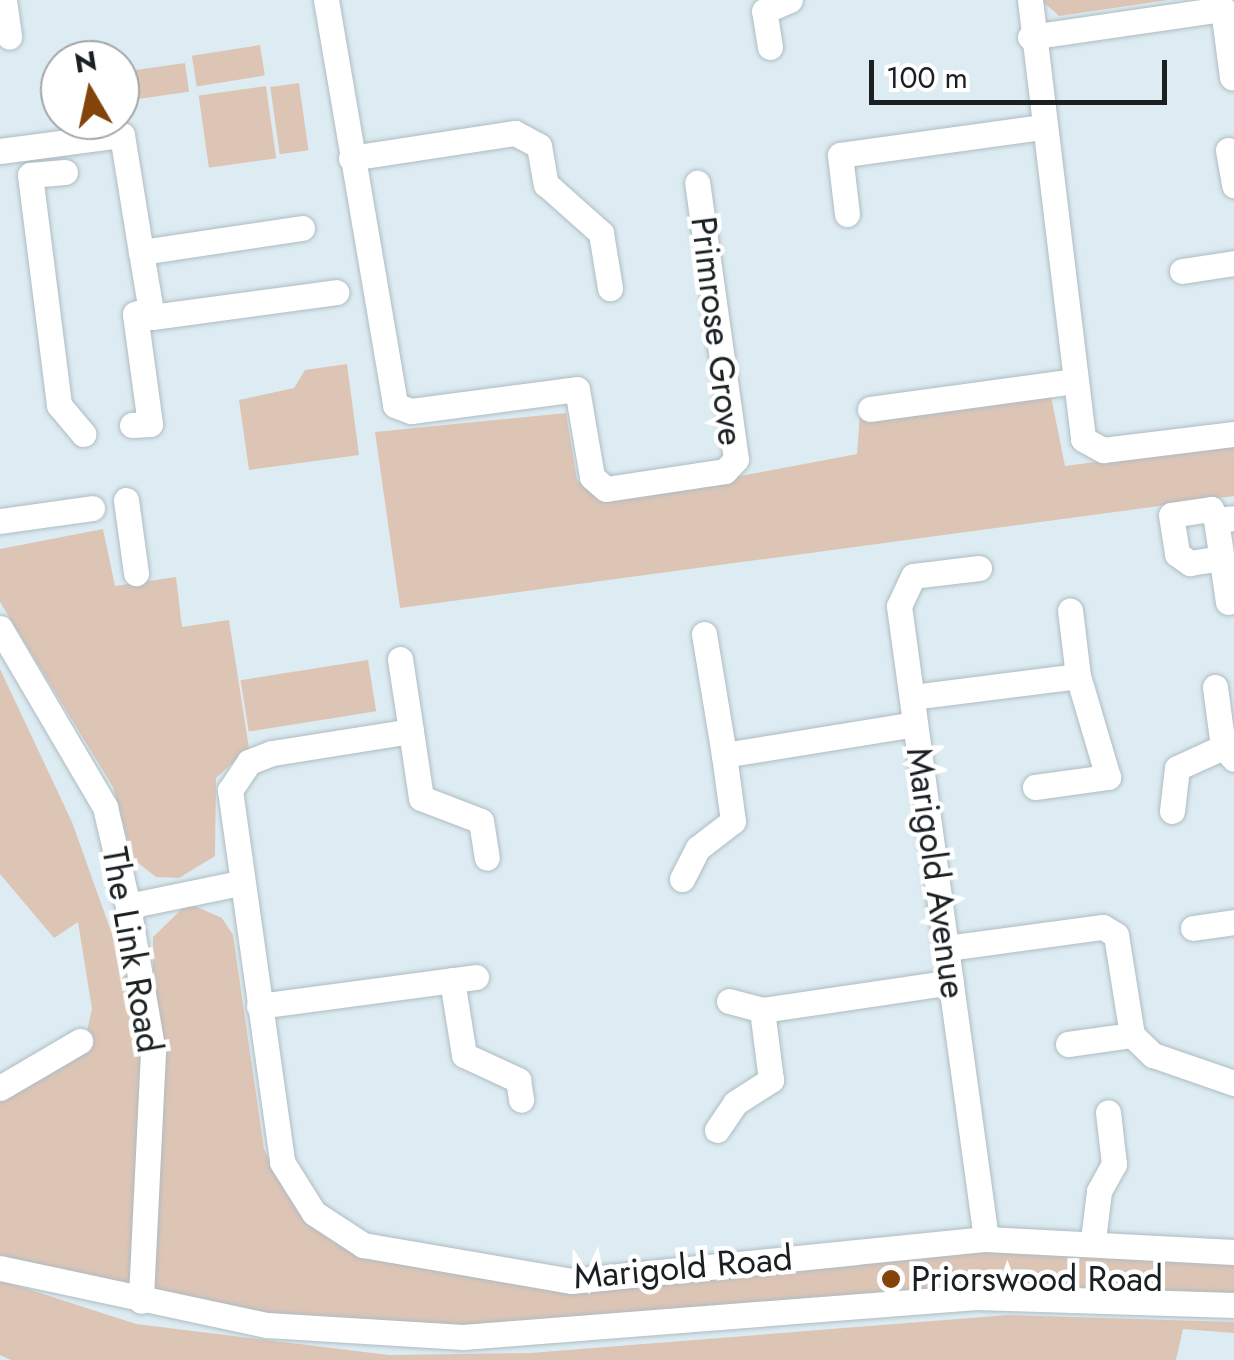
<!DOCTYPE html>
<html>
<head>
<meta charset="utf-8">
<style>
  body { margin:0 }
  #map { position:relative; width:1234px; height:1360px; overflow:hidden; background:#ddecf2; font-family:Jost,sans-serif }
  div>[style] { position:absolute }
  [style*='--x'] { left:calc(var(--x)*1px); top:calc(var(--y)*1px); width:calc(var(--w)*1px); rotate:calc(var(--a)*1deg) }
  .green>* { inset:0; background:#ddc5b6; transform-origin:0 0 }
  .roads { filter:drop-shadow(0 0 2px #aebcc2) drop-shadow(0 0 2px #aebcc2) }
  .minor>* { height:25px; margin:-12.5px; padding:0 12.5px; transform-origin:12.5px; border-radius:12.5px; background:#fff }
  .dots>* { width:28px; height:28px; translate:-50% -50%; box-sizing:border-box; border:5px solid #fff; border-radius:50% }
  span { translate:-50% -50%; white-space:nowrap; text-align:center; line-height:1.15; -webkit-text-stroke:9px #fff; paint-order:stroke }
  .street-label { font-size:35px; color:#1a2022 }
  .poi-label { font-size:35px; color:#1a2022 }
  .left { translate:0 -50%; text-align:left }
  .north { position:absolute; left:40px; top:40px; width:100px; height:100px; box-sizing:border-box; background:#fff; border:2px solid #a3a6a7; border-radius:50%; rotate:351deg; font-size:28px; font-weight:700; line-height:40px; text-align:center; color:#1a2022 }
  .north::after { content:''; display:block; margin:auto; width:35px; height:45px; background:#83430a; clip-path:polygon(50% 0,100% 100%,50% 72%,0 100%) }
  .scale { position:absolute; left:869px; top:60px; width:298px; height:45px; box-sizing:border-box; border:5px solid #1a2022; border-top:0; padding-left:12px; font-size:30px; line-height:35px; white-space:nowrap; color:#1a2022; -webkit-text-stroke:8px #fff; paint-order:stroke }
</style>
</head>
<body>
<div id="map">
  <div class="green">
    <i style="clip-path:polygon(1041px 0,1168px 0,1059px 16px)"></i>
    <i style="left:260px;top:45px;width:31px;height:69px;rotate:81deg"></i>
    <i style="left:185px;top:63px;width:29px;height:59px;rotate:82deg"></i>
    <i style="left:299px;top:83px;width:68px;height:29px;rotate:82deg"></i>
    <i style="left:266px;top:86px;width:73px;height:68px;rotate:82deg"></i>
    <i style="clip-path:polygon(347px 364px,359px 455px,249px 470px,239px 400px,294px 388px,305px 370px)"></i>
    <i style="clip-path:polygon(1051px 396px,1065px 466px,1234px 444px,1234px 496px,400px 608px,375px 432px,566px 413px,577px 480px,603px 502px,857px 454px,860px 413px)"></i>
    <i style="clip-path:polygon(103px 529px,115px 586px,176px 577px,182px 627px,229px 620px,249px 748px,216px 778px,215px 856px,179px 878px,156px 877px,133px 859px,113px 787px,0 602px,0 549px)"></i>
    <i style="left:368px;top:660px;width:52px;height:129px;rotate:81deg"></i>
    <i style="clip-path:polygon(0 669px,72px 822px,153px 1049px,153px 937px,188px 903px,222px 918px,233px 935px,264px 1149px,287px 1195px,363px 1244px,571px 1282px,986px 1239px,1234px 1249px,1234px 1304px,1108px 1295px,495px 1338px,267px 1325px,0 1267px,0 1091px,84px 1044px,92px 1009px,78px 922px,54px 938px,0 874px)"></i>
    <i style="clip-path:polygon(0 1280px,136px 1324px,389px 1355px,530px 1353px,1008px 1315px,1234px 1322px,1234px 1333px,1183px 1329px,1176px 1360px,11px 1360px,0 1355px)"></i>
  </div>
  <div class="roads">
    <div class="minor">
      <i style="--x:4;--y:0;--w:37;--a:82"></i>
      <i style="--x:326;--y:0;--w:411;--a:80.3"></i>
      <i style="--x:395;--y:405;--w:17;--a:21"></i>
      <i style="--x:411;--y:411;--w:167;--a:-7.5"></i>
      <i style="--x:577;--y:389;--w:89;--a:80.3"></i>
      <i style="--x:592;--y:477;--w:18;--a:41"></i>
      <i style="--x:606;--y:489;--w:120;--a:-8.6"></i>
      <i style="--x:725;--y:471;--w:16;--a:-47"></i>
      <i style="--x:736;--y:459;--w:279;--a:-98"></i>
      <i style="--x:1030;--y:0;--w:442;--a:83.1"></i>
      <i style="--x:1083;--y:439;--w:23;--a:29"></i>
      <i style="--x:1103;--y:450;--w:132;--a:-7"></i>
      <i style="--x:1030;--y:37;--w:195;--a:-8.3"></i>
      <i style="--x:1223;--y:9;--w:69;--a:82.5"></i>
      <i style="--x:770;--y:47;--w:36;--a:-99"></i>
      <i style="--x:764;--y:11;--w:28;--a:-23"></i>
      <i style="--x:1228;--y:150;--w:36;--a:80"></i>
      <i style="--x:0;--y:151;--w:123;--a:-7.5"></i>
      <i style="--x:122;--y:135;--w:119;--a:80.8"></i>
      <i style="--x:351;--y:158;--w:166;--a:-8.7"></i>
      <i style="--x:515;--y:133;--w:27;--a:28"></i>
      <i style="--x:539;--y:146;--w:39;--a:80"></i>
      <i style="--x:546;--y:184;--w:74;--a:41.7"></i>
      <i style="--x:601;--y:233;--w:56;--a:80.7"></i>
      <i style="--x:65;--y:172;--w:35;--a:175"></i>
      <i style="--x:30;--y:175;--w:232;--a:82.8"></i>
      <i style="--x:59;--y:405;--w:38;--a:50"></i>
      <i style="--x:847;--y:214;--w:59;--a:-96.8"></i>
      <i style="--x:840;--y:155;--w:203;--a:-7.9"></i>
      <i style="--x:302;--y:228;--w:163;--a:171.5"></i>
      <i style="--x:141;--y:252;--w:66;--a:80.4"></i>
      <i style="--x:152;--y:317;--w:186;--a:-7.7"></i>
      <i style="--x:1182;--y:271;--w:53;--a:-8.7"></i>
      <i style="--x:870;--y:409;--w:206;--a:-7.8"></i>
      <i style="--x:132;--y:425;--w:18;--a:-3"></i>
      <i style="--x:150;--y:424;--w:111;--a:-97.8"></i>
      <i style="--x:135;--y:314;--w:16;--a:-18"></i>
      <i style="--x:126;--y:500;--w:74;--a:82.2"></i>
      <i style="--x:1216;--y:520;--w:12;--a:-114"></i>
      <i style="--x:1211;--y:509;--w:40;--a:171.5"></i>
      <i style="--x:1171;--y:515;--w:39;--a:81"></i>
      <i style="--x:1177;--y:554;--w:16;--a:35"></i>
      <i style="--x:1190;--y:563;--w:31;--a:-9"></i>
      <i style="--x:0;--y:521;--w:93;--a:-8"></i>
      <i style="--x:979;--y:568;--w:66;--a:173.1"></i>
      <i style="--x:913;--y:576;--w:33;--a:115"></i>
      <i style="--x:899;--y:606;--w:639;--a:82.17"></i>
      <i style="--x:1228;--y:602;--w:83;--a:-98.3"></i>
      <i style="--x:1216;--y:520;--w:18;--a:-6"></i>
      <i style="--x:0;--y:628;--w:208;--a:59.6"></i>
      <i style="--x:105;--y:807;--w:102;--a:76.9"></i>
      <i style="--x:128;--y:906;--w:148;--a:80.3"></i>
      <i style="--x:153;--y:1052;--w:249;--a:92.8"></i>
      <i style="--x:704;--y:634;--w:123;--a:80.6"></i>
      <i style="--x:724;--y:755;--w:193;--a:-9.2"></i>
      <i style="--x:400;--y:659;--w:73;--a:81.3"></i>
      <i style="--x:411;--y:731;--w:141;--a:171"></i>
      <i style="--x:272;--y:753;--w:25;--a:159"></i>
      <i style="--x:249;--y:762;--w:34;--a:124"></i>
      <i style="--x:230;--y:790;--w:376;--a:82"></i>
      <i style="--x:282;--y:1162;--w:60;--a:57.9"></i>
      <i style="--x:314;--y:1213;--w:59;--a:33.1"></i>
      <i style="--x:363;--y:1245;--w:211;--a:9.8"></i>
      <i style="--x:571;--y:1281;--w:417;--a:-5.8"></i>
      <i style="--x:986;--y:1239;--w:248;--a:3"></i>
      <i style="--x:1215;--y:687;--w:61;--a:82.4"></i>
      <i style="--x:912;--y:697;--w:167;--a:-7.2"></i>
      <i style="--x:411;--y:731;--w:68;--a:81.5"></i>
      <i style="--x:421;--y:798;--w:64;--a:21"></i>
      <i style="--x:481;--y:821;--w:37;--a:81"></i>
      <i style="--x:1035;--y:787;--w:74;--a:-7.8"></i>
      <i style="--x:1108;--y:777;--w:105;--a:-106.5"></i>
      <i style="--x:1078;--y:676;--w:66;--a:-96.9"></i>
      <i style="--x:1172;--y:811;--w:43;--a:-83.4"></i>
      <i style="--x:1177;--y:768;--w:51;--a:-24.5"></i>
      <i style="--x:1223;--y:747;--w:16;--a:47"></i>
      <i style="--x:682;--y:879;--w:35;--a:-63"></i>
      <i style="--x:698;--y:848;--w:44;--a:-37.6"></i>
      <i style="--x:733;--y:821;--w:67;--a:-97.8"></i>
      <i style="--x:128;--y:906;--w:114;--a:-11.6"></i>
      <i style="--x:1193;--y:928;--w:41;--a:-8.3"></i>
      <i style="--x:947;--y:948;--w:157;--a:-7.7"></i>
      <i style="--x:1103;--y:927;--w:15;--a:32"></i>
      <i style="--x:1116;--y:935;--w:101;--a:80.9"></i>
      <i style="--x:1132;--y:1035;--w:29;--a:44"></i>
      <i style="--x:1153;--y:1055;--w:86;--a:19.1"></i>
      <i style="--x:452;--y:980;--w:76;--a:80.9"></i>
      <i style="--x:464;--y:1055;--w:60;--a:24.8"></i>
      <i style="--x:518;--y:1080;--w:20;--a:81"></i>
      <i style="--x:729;--y:1001;--w:34;--a:15"></i>
      <i style="--x:259;--y:1006;--w:219;--a:-7.6"></i>
      <i style="--x:1068;--y:1044;--w:65;--a:-8"></i>
      <i style="--x:0;--y:1088;--w:93;--a:-30.4"></i>
      <i style="--x:717;--y:1130;--w:32;--a:-56"></i>
      <i style="--x:735;--y:1103;--w:43;--a:-32.6"></i>
      <i style="--x:771;--y:1080;--w:71;--a:-97.3"></i>
      <i style="--x:762;--y:1010;--w:191;--a:-8.4"></i>
      <i style="--x:1093;--y:1240;--w:49;--a:-83"></i>
      <i style="--x:1099;--y:1191;--w:31;--a:-61"></i>
      <i style="--x:1114;--y:1164;--w:52;--a:-96.6"></i>
      <i style="--x:0;--y:1268;--w:273;--a:12.1"></i>
      <i style="--x:267;--y:1325;--w:196;--a:3.5"></i>
      <i style="--x:463;--y:1337;--w:515;--a:-4.46"></i>
      <i style="--x:976;--y:1297;--w:258;--a:1.8"></i>
    </div>
  </div>
  <div class="dots">
    <i style="left:891px;top:1279px;background:#83430a"></i>
  </div>
  <div class="street-label">
    <span style="left:717px;top:331px;rotate:83deg">Primrose Grove</span>
    <span style="left:936px;top:873px;rotate:82deg">Marigold Avenue</span>
    <span style="left:132px;top:950px;rotate:80deg">The Link Road</span>
    <span style="left:683px;top:1267px;rotate:-5deg">Marigold Road</span>
  </div>
  <div class="poi-label">
    <span class="left" style="left:911px;top:1279px">Priorswood Road</span>
  </div>
  <div class="north">N</div>
  <div class="scale">100 m</div>
</div>
</body>
</html>
